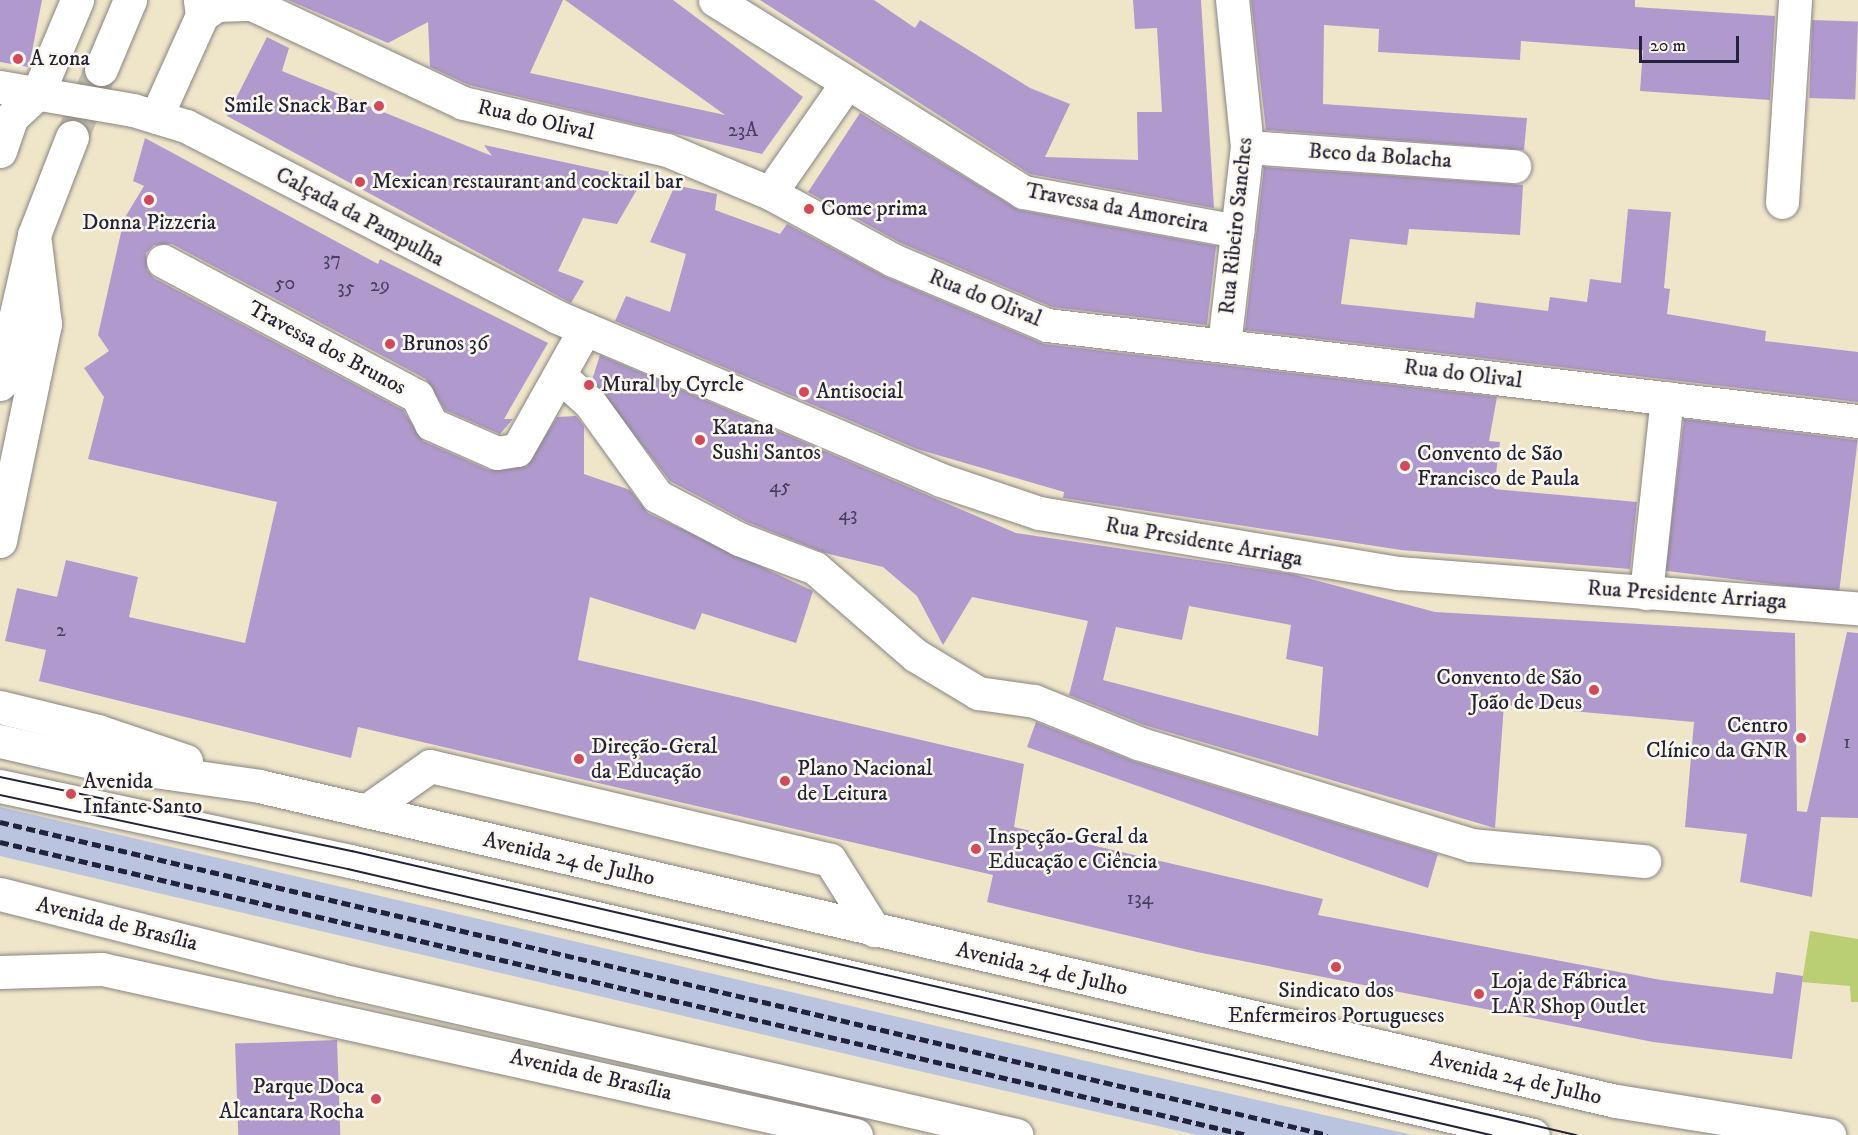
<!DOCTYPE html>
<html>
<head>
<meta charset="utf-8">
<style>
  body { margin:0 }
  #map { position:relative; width:1858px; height:1135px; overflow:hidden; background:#efe6ca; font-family:"IM FELL DW Pica",serif }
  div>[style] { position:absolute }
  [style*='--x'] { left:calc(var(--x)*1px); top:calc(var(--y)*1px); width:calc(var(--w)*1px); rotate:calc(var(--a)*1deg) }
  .industrial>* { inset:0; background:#bac4de }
  .green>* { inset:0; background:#bacf73 }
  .building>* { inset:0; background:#b09acd; transform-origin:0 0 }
  .major-tunnel>* { height:33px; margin-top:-16.5px; transform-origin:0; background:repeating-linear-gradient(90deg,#c6bfad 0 33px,transparent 0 49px) }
  .roads { filter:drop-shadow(0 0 2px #888482) drop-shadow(0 0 2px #888482) }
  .minor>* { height:33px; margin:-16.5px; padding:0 16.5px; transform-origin:16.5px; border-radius:16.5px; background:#fff }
  .major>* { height:33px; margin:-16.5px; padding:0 16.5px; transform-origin:16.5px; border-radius:16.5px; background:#fff }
  .tram>* { height:1.5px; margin:-0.75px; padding:0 0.75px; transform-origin:0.75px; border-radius:0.75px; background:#22223b }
  .rail>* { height:4.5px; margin-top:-2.25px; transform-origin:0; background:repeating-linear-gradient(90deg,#22223b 0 9px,transparent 0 13.5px) }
  .dots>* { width:16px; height:16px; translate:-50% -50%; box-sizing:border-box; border:3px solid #fbf7ec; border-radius:50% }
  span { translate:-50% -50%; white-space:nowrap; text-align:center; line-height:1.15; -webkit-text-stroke:5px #fbf7ec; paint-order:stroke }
  .number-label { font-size:20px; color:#464060 }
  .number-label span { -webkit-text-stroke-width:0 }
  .poi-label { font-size:22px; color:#22223b }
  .left { translate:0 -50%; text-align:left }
  .right { translate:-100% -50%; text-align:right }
  .street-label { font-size:22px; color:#22223b }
  .scale { position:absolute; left:1639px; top:36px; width:100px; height:27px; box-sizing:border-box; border:3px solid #22223b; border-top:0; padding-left:8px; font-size:18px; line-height:21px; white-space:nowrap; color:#22223b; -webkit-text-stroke:4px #fbf7ec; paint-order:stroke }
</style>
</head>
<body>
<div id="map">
  <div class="industrial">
    <i style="clip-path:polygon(0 807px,1112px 1067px,1413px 1135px,1197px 1135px,906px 1068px,0 856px)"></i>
  </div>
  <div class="green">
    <i style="clip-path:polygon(1810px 931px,1858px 939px,1858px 1002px,1851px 1002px,1850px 986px,1802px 982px)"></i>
  </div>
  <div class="building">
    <i style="clip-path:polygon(0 0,42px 0,29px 67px,0 62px)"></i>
    <i style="clip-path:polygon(288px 0,563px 0,530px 73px,725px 115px,565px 0,673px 0,803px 97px,762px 154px,469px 85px,430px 67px,428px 22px,388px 43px)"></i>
    <i style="clip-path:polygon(760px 0,874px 0,915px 28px,920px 20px,1030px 88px,1070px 104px,1045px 157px,1138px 160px,1137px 112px,1162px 112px,1157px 28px,1135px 29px,1133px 0,1201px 0,1214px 208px,1030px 174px)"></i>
    <i style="clip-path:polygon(1251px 0,1635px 0,1635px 7px,1775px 16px,1770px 100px,1640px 91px,1643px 50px,1521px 41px,1520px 60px,1378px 52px,1379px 29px,1324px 25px,1323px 104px,1527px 118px,1524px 150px,1266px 130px)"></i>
    <i style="left:1812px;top:20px;width:46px;height:78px;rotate:2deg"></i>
    <i style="clip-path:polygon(267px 37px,289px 48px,282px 71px,492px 156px,484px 145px,643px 179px,617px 224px,583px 218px,558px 271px,584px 281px,571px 303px,227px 116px)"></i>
    <i style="clip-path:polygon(860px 113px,1019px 210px,1216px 246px,1207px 325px,1052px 307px,901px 243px,808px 192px)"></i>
    <i style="clip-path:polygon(145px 138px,378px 264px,380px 259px,548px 343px,504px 419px,513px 419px,500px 434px,445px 410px,426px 379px,172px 244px,154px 245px,146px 253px,147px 270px,154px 278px,403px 410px,423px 441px,489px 470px,527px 466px,557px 417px,576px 416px,584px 426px,584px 474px,630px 490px,648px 513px,813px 591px,796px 643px,702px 613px,695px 630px,590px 597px,578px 660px,1024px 764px,1014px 827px,1323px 899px,1318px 915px,1661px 980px,1773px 994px,1776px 972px,1803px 976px,1792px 1059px,1653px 1042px,1197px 952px,987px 902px,993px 875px,358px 727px,351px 758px,39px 681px,46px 650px,5px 641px,17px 588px,57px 597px,66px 560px,138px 577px,129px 617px,245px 643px,277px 502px,88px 459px,104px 397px,84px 368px,109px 351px,98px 335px,124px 219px,144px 186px,133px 181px)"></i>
    <i style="clip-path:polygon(1264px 167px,1523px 185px,1520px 235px,1409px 229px,1407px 245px,1350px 239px,1341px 304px,1474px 318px,1476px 302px,1548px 311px,1550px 297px,1587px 302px,1590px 279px,1621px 283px,1628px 209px,1671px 212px,1664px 288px,1670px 289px,1667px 314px,1766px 331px,1765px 341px,1858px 352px,1858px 402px,1245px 330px)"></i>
    <i style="clip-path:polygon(675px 185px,717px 194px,715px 210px,780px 234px,787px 224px,886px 277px,1044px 344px,1497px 397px,1489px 441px,1500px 442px,1494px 489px,1637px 502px,1630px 569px,1401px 550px,1063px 498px,1064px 492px,917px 449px,615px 321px,626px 296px,670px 312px,686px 254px,650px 242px)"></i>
    <i style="clip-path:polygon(evenodd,600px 355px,1016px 533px,1292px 574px,1435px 612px,1795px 633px,1797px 811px,1807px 812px,1847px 632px,1858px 633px,1858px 818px,1821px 817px,1812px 897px,1740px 882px,1747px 834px,1685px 827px,1694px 722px,1504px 705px,1495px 828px,1144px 725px,1069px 695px,1088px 621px,972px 597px,943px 645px,917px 596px,883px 567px,825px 553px,747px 522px,670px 481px,592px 380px,600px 355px,1189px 606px,1291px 625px,1286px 659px,1323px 667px,1318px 736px,1103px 680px,1116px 627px,1182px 640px,1189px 606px)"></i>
    <i style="left:1684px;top:419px;width:175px;height:153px;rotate:7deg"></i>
    <i style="clip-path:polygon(1036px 722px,1133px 761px,1438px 854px,1428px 888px,1027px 747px)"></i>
    <i style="left:337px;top:1040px;width:95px;height:102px;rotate:88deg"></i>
  </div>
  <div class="major-tunnel">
    <i style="--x:72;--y:137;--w:74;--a:-66.9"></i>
  </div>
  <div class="roads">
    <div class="minor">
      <i style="--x:715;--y:0;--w:363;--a:31.9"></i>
      <i style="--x:1023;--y:192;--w:218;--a:10.3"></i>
      <i style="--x:202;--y:15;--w:18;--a:-34"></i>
      <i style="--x:217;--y:5;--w:35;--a:-2"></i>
      <i style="--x:252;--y:4;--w:233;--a:25.1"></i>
      <i style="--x:463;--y:103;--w:209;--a:13"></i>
      <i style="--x:667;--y:150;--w:112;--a:22.7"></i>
      <i style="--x:770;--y:193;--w:140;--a:28.6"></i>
      <i style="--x:893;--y:260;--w:167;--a:22.9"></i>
      <i style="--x:1047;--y:325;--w:817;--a:6.75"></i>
      <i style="--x:0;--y:87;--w:135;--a:9.8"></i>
      <i style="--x:133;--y:110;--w:55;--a:16.8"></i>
      <i style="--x:186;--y:126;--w:415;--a:27.2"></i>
      <i style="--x:555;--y:316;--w:419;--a:23"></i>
      <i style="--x:941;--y:480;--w:103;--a:18.6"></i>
      <i style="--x:1039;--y:513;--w:364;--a:9.5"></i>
      <i style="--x:1398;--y:573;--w:461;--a:4.4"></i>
      <i style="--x:156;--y:117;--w:112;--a:-65.7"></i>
      <i style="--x:202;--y:15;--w:15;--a:-98"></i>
      <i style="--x:1247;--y:147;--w:268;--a:4.1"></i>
      <i style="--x:0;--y:151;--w:36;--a:-71"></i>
      <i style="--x:12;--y:117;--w:35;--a:-43"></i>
      <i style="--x:38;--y:93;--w:101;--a:-67.2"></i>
      <i style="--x:770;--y:193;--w:133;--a:-55.1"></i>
      <i style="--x:1782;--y:202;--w:202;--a:-86.3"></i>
      <i style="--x:163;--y:261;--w:288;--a:28"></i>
      <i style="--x:417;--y:396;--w:31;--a:63"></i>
      <i style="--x:431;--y:424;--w:72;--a:23.7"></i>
      <i style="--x:497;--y:453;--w:20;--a:-9"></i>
      <i style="--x:517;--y:450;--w:139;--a:-60.7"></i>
      <i style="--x:1224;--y:345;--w:199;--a:-83.4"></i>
      <i style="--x:1247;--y:147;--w:148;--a:-95.8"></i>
      <i style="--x:560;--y:376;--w:40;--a:42"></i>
      <i style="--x:590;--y:403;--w:115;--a:54.2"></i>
      <i style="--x:657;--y:496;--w:93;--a:27.7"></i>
      <i style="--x:739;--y:539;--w:81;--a:20.9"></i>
      <i style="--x:815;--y:568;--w:133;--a:41"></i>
      <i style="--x:915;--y:655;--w:74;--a:31.1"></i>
      <i style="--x:978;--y:693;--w:57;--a:8.1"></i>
      <i style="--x:1034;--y:701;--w:112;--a:22"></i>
      <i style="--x:1138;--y:743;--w:348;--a:17"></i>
      <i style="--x:1471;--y:845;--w:174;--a:5.3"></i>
      <i style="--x:1646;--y:593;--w:196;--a:-83.9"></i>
      <i style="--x:0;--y:786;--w:358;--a:12.1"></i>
      <i style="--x:350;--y:861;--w:1214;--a:13.04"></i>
      <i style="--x:366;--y:811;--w:78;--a:-35.1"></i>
      <i style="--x:430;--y:766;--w:411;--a:13.2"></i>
      <i style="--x:830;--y:860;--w:83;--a:57.8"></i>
      <i style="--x:0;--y:894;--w:351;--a:14.2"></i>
      <i style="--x:340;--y:980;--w:694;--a:12.91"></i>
      <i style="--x:0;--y:972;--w:102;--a:-1.7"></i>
      <i style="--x:102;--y:969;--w:772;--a:12.42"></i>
    </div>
    <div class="major">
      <i style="--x:101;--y:69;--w:75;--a:-67.2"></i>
      <i style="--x:0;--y:384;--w:153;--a:-77.1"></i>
      <i style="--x:34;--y:235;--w:105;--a:-68.8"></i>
      <i style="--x:0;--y:541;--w:222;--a:-78.3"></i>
      <i style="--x:45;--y:324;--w:90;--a:-97"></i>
      <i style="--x:0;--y:707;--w:101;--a:13.8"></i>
      <i style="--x:98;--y:731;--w:93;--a:18.8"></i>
      <i style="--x:0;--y:741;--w:93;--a:13"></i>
      <i style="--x:91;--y:762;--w:170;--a:8.1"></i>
      <i style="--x:259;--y:786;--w:1393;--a:13.07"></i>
      <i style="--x:1616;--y:1101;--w:216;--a:9.1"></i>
    </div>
  </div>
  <div class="tram">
    <i style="--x:0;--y:777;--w:360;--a:11.9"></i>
    <i style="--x:352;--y:851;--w:1257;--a:13.06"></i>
    <i style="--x:0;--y:795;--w:356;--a:12"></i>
    <i style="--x:348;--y:869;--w:1174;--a:13.1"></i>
  </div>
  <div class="rail">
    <i style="--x:0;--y:822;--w:1364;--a:13.26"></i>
    <i style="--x:0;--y:842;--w:1281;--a:13.22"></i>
  </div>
  <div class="dots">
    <i style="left:18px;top:59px;background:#d1495b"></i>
    <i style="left:379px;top:106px;background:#d1495b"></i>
    <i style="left:360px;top:182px;background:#d1495b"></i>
    <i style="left:149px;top:200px;background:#d1495b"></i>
    <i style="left:809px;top:209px;background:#d1495b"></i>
    <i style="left:390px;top:344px;background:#d1495b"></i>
    <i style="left:589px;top:385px;background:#d1495b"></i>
    <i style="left:804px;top:392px;background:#d1495b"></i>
    <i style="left:700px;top:440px;background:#d1495b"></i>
    <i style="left:1405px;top:466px;background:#d1495b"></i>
    <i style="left:1594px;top:690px;background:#d1495b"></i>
    <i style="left:1801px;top:738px;background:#d1495b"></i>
    <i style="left:579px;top:759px;background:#d1495b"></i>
    <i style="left:785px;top:781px;background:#d1495b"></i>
    <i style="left:71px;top:794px;background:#d1495b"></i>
    <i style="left:976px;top:849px;background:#d1495b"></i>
    <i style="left:1336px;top:967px;background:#d1495b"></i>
    <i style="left:1479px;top:994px;background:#d1495b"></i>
    <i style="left:376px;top:1099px;background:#d1495b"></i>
  </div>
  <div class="number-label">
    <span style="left:743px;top:130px">23A</span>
    <span style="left:332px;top:259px">37</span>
    <span style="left:285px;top:283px">50</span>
    <span style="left:380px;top:285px">29</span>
    <span style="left:346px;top:287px">35</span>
    <span style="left:780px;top:486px">45</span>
    <span style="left:848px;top:514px">43</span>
    <span style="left:61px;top:630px">2</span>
    <span style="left:1847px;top:742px">1</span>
    <span style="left:1140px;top:898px">134</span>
  </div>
  <div class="poi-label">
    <span class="left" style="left:30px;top:59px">A zona</span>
    <span class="right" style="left:367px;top:106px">Smile Snack Bar</span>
    <span class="left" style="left:372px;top:182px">Mexican restaurant and cocktail bar</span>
    <span class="left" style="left:821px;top:209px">Come prima</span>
    <span style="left:149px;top:223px">Donna Pizzeria</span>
    <span class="left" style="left:402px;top:344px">Brunos 36</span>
    <span class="left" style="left:601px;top:385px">Mural by Cyrcle</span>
    <span class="left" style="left:816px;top:392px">Antisocial</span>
    <span class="left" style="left:712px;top:440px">Katana<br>Sushi Santos</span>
    <span class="left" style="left:1417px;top:466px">Convento de São<br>Francisco de Paula</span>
    <span class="right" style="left:1582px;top:690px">Convento de São<br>João de Deus</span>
    <span class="right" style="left:1788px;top:738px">Centro<br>Clínico da GNR</span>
    <span class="left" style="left:591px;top:759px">Direção-Geral<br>da Educação</span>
    <span class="left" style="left:797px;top:781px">Plano Nacional<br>de Leitura</span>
    <span class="left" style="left:83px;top:794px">Avenida<br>Infante Santo</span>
    <span class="left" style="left:988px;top:849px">Inspeção-Geral da<br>Educação e Ciência</span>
    <span class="left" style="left:1491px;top:994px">Loja de Fábrica<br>LAR Shop Outlet</span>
    <span style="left:1336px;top:1003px">Sindicato dos<br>Enfermeiros Portugueses</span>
    <span class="right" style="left:364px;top:1099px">Parque Doca<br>Alcantara Rocha</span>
  </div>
  <div class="street-label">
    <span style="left:536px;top:120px;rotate:13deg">Rua do Olival</span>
    <span style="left:1380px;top:156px;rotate:4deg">Beco da Bolacha</span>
    <span style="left:1117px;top:208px;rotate:11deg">Travessa da Amoreira</span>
    <span style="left:360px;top:217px;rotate:28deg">Calçada da Pampulha</span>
    <span style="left:1236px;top:226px;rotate:-84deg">Rua Ribeiro Sanches</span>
    <span style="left:985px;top:298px;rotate:22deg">Rua do Olival</span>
    <span style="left:327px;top:348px;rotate:28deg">Travessa dos Brunos</span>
    <span style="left:1463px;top:374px;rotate:7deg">Rua do Olival</span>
    <span style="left:1204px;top:542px;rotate:10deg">Rua Presidente Arriaga</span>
    <span style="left:1687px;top:595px;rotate:4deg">Rua Presidente Arriaga</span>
    <span style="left:569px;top:859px;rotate:13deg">Avenida 24 de Julho</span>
    <span style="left:117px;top:924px;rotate:14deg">Avenida de Brasília</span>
    <span style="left:1042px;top:969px;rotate:13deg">Avenida 24 de Julho</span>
    <span style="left:591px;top:1075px;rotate:13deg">Avenida de Brasília</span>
    <span style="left:1516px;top:1078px;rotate:13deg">Avenida 24 de Julho</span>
  </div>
  <div class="scale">20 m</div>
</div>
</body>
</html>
